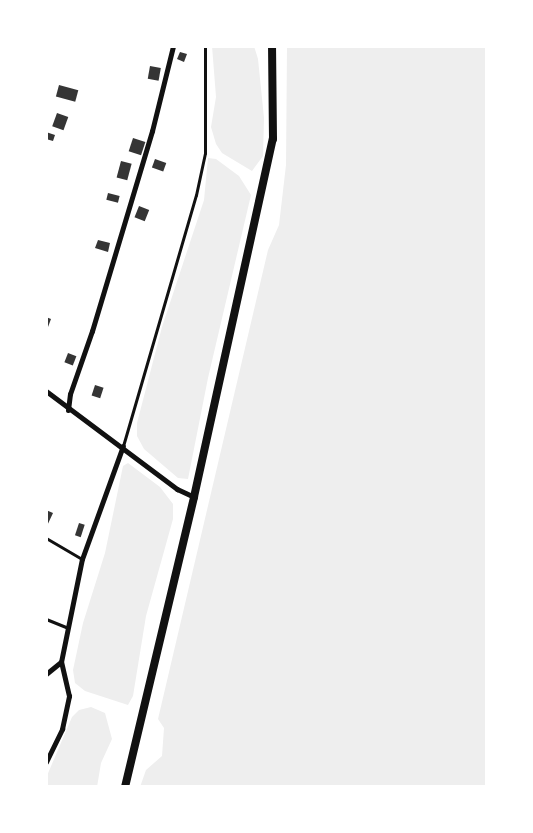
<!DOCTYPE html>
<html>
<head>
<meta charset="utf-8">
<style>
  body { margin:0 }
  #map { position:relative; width:533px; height:833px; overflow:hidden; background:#fff; font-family:Ubuntu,sans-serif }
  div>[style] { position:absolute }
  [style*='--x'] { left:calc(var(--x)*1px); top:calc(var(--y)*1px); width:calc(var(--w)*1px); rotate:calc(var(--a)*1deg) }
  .green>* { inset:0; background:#eee }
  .building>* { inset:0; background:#353535; transform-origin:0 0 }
  .service>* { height:3px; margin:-1.5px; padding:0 1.5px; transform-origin:1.5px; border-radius:1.5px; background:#111 }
  .minor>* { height:5px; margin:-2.5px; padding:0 2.5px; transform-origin:2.5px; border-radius:2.5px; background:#111 }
  .secondary>* { height:8px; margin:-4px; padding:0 4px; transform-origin:4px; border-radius:4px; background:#111 }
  span { translate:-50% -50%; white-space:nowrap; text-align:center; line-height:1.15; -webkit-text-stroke:5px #fff; paint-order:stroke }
  .frame { position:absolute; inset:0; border:48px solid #fff; pointer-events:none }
</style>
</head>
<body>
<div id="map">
  <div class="green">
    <i style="clip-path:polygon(212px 46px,254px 46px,258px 59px,264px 118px,263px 156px,252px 171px,222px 153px,216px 144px,211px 127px,216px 97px)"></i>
    <i style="clip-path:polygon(287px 46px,487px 46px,487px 787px,140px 787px,146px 770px,162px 756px,164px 728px,158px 719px,268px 250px,279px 225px,286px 165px)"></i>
    <i style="clip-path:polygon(208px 158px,216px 159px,239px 176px,251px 195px,208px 378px,188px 479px,178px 478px,144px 449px,137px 436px,137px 423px,162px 327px,204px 200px)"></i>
    <i style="clip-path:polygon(128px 463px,160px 487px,173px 504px,173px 519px,146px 616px,133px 696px,128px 705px,85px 691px,75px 683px,73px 670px,83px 623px,105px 553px,123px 466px)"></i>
    <i style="clip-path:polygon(91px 707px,105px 713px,112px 739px,101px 763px,97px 787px,46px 787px,46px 778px,72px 717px,79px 710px)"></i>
  </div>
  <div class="building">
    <i style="clip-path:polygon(180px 52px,187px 54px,184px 62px,177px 59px)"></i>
    <i style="left:150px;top:66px;width:11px;height:13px;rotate:10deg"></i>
    <i style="left:59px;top:85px;width:20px;height:12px;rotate:15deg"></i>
    <i style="left:57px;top:113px;width:12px;height:14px;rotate:20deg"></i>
    <i style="clip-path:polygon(46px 132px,55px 135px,53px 141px,46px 139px)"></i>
    <i style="left:133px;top:138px;width:13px;height:14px;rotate:18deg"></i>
    <i style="left:155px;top:159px;width:12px;height:9px;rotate:20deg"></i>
    <i style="left:121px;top:161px;width:11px;height:17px;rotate:15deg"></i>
    <i style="left:108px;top:193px;width:12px;height:7px;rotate:14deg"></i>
    <i style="left:139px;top:206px;width:11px;height:12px;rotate:22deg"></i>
    <i style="clip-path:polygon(98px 240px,110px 243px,108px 252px,95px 248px)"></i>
    <i style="clip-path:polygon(46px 317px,51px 319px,48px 327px,46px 326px)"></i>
    <i style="left:68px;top:353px;width:9px;height:10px;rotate:21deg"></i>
    <i style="left:95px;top:385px;width:9px;height:11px;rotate:18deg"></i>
    <i style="clip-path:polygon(46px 510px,53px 513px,46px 528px)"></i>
    <i style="left:79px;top:523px;width:6px;height:13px;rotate:18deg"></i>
  </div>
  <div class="service">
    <i style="--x:123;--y:446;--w:261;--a:-73.8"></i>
    <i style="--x:196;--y:195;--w:43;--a:-77.9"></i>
    <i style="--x:205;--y:153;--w:107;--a:-90"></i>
    <i style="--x:46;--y:538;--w:42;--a:30.3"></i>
    <i style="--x:46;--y:619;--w:22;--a:22"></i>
  </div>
  <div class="minor">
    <i style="--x:46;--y:391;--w:164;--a:36.8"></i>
    <i style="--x:177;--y:489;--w:19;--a:25"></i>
    <i style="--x:68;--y:410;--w:16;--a:-83"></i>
    <i style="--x:70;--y:394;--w:67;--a:-70.8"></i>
    <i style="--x:92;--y:331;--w:209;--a:-73.3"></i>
    <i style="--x:152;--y:131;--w:88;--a:-76.1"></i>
    <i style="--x:46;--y:674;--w:19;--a:-39"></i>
    <i style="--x:61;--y:662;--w:105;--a:-78.5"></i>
    <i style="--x:82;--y:559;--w:120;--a:-70.1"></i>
    <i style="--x:46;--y:762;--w:37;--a:-64"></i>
    <i style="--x:62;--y:729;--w:34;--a:-78"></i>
    <i style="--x:69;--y:696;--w:35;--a:-103"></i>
  </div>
  <div class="secondary">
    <i style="--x:125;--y:787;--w:298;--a:-76.6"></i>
    <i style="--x:194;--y:497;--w:367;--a:-77.6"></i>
    <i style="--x:273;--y:139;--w:93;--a:-90.6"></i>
  </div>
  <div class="frame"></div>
</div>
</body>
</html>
